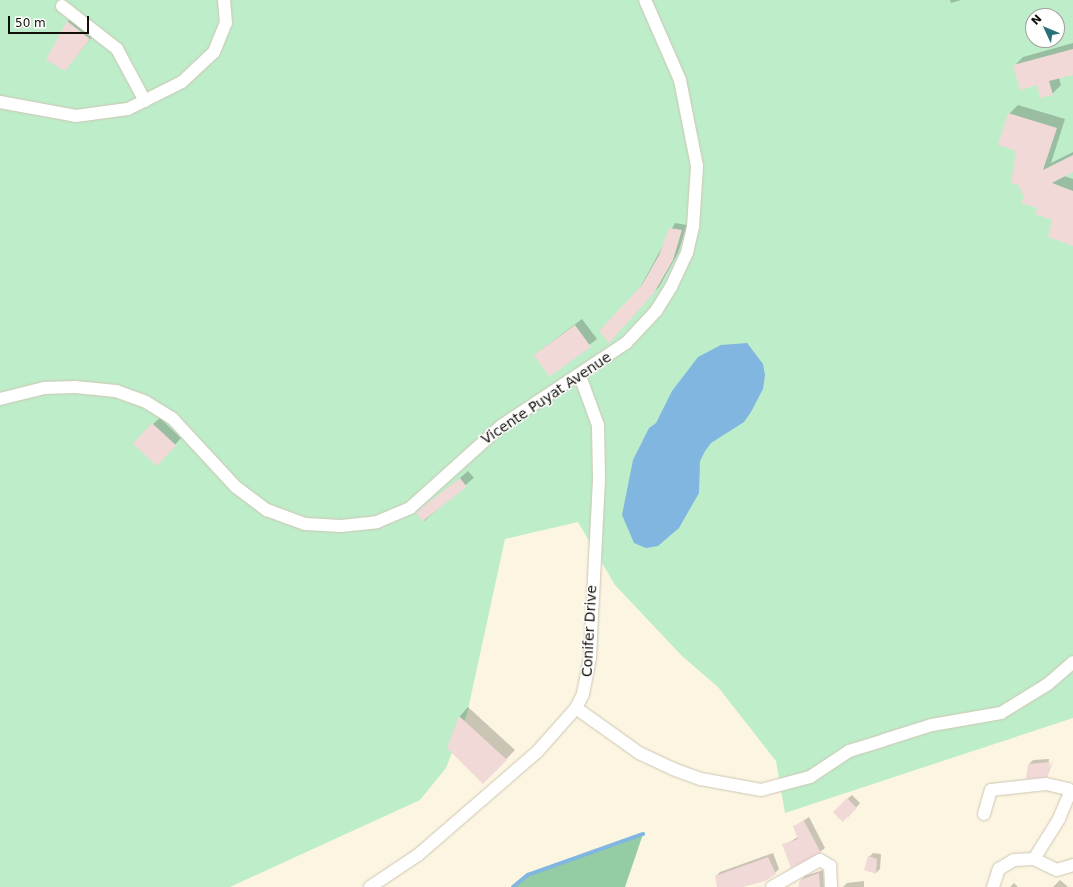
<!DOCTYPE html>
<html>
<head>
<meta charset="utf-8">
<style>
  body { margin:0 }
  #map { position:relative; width:1073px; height:887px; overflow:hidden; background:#fcf5e1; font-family:"DejaVu Sans",sans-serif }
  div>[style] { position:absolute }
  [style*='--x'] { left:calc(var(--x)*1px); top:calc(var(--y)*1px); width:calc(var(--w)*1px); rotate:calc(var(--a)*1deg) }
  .green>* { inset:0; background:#beedca }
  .forest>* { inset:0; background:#94cca3 }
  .water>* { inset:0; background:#80b6df }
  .shadow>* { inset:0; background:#0003; transform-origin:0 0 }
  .stream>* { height:3.5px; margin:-1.75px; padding:0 1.75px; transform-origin:1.75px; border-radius:1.75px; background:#80b6df }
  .building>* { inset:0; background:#f1d9d8; transform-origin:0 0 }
  .roads { filter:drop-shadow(0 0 1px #cdc6b3) drop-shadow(0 0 1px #cdc6b3) }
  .street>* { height:12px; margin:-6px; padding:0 6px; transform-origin:6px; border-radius:6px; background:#fff }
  span { translate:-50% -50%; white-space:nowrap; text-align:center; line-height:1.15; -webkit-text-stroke:3px #fff; paint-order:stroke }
  .street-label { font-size:14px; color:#110f08 }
  .north { position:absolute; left:1025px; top:8px; width:40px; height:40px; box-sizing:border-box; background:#fff; border:1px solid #a09f9c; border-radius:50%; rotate:314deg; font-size:11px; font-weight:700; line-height:16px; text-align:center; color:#110f08 }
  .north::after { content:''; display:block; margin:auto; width:14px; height:18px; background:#29707c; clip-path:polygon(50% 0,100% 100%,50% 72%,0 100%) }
  .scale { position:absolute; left:8px; top:16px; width:81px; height:18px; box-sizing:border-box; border:2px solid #110f08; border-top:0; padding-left:5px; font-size:12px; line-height:14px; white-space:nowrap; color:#110f08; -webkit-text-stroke:3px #fff; paint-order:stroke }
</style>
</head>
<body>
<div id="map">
  <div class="green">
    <i style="clip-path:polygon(evenodd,0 0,1073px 0,1073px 718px,785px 813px,776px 761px,718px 687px,682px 656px,615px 585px,578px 522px,505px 539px,467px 714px,446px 768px,420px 800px,230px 887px,0 887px,0 0,1033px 16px,1057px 16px,1057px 40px,1033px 40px,1033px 16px)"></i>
  </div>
  <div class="forest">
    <i style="clip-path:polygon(643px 834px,625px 887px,513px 887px,528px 875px)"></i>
  </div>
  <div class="water">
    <i style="clip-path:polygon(747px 343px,763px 364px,765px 375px,763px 389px,751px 412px,744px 422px,711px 443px,705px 451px,700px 461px,699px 493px,679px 528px,658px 546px,646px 548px,634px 543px,622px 515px,633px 460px,649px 428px,656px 423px,672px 391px,698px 357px,721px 345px)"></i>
  </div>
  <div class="shadow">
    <i style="clip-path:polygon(950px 0,961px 0,951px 3px)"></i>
    <i style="clip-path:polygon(74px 15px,96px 32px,65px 70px,67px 22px)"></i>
    <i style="clip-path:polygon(1073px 43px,1073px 74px,1059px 78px,1061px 85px,1052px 94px,1014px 66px,1023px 57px)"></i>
    <i style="clip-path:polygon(1018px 105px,1065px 119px,1051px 163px,1073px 152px,1073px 170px,1064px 176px,1073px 179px,1073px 245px,1054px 219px,1025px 197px,1009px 114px)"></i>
    <i style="clip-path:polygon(675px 223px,687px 225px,678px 253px,659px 287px,614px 336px)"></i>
    <i style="left:582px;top:319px;width:25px;height:59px;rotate:53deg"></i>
    <i style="clip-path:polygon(160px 418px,181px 438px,163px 458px,153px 424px)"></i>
    <i style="left:468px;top:471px;width:9px;height:66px;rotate:49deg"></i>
    <i style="clip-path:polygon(468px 707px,515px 750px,483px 783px,448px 748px,460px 716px)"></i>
    <i style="clip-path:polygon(1049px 759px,1047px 773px,1054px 759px,1047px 776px,1028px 765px,1033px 760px)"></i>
    <i style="clip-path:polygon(852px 795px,860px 803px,848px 817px,847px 799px)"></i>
    <i style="clip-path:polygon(809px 817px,825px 848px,820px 852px,784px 845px,798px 837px,794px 827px)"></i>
    <i style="clip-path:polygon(773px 853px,779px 869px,775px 873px,740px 887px,718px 887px,716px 876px,720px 872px)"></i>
    <i style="clip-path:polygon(873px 853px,881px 854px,880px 869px,876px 873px,869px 857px)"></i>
    <i style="clip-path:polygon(823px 870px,824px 887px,802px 887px,801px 880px,805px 876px)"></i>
    <i style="clip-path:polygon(1060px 880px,1068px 887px,1053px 887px)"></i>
    <i style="clip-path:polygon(864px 881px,864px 887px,843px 887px,847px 883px)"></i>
    <i style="clip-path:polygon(1014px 883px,1018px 887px,1010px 887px)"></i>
  </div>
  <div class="stream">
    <i style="--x:513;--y:887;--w:19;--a:-39"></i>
    <i style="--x:528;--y:875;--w:122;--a:-19.6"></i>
  </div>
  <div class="building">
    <i style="clip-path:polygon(67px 21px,90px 39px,65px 71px,46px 60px)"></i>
    <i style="clip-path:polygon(1073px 49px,1073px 75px,1049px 81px,1053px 95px,1040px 98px,1037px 85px,1020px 90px,1013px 65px)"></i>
    <i style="clip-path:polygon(1008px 113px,1057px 128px,1043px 170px,1073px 155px,1073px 172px,1052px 183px,1073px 191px,1073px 246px,1048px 237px,1052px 220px,1035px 214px,1037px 208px,1021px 203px,1024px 197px,1018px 185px,1011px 183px,1016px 151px,998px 145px)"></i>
    <i style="clip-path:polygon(669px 228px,682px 230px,673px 260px,654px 293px,609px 343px,599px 331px,642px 285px,659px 255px)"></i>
    <i style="left:575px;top:325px;width:27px;height:51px;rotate:54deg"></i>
    <i style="left:152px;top:423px;width:33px;height:28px;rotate:43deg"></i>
    <i style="left:460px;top:478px;width:11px;height:56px;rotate:52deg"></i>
    <i style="clip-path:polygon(459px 716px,507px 760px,483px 784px,447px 748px)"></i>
    <i style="clip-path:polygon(1050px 762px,1048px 777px,1026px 779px,1028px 764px)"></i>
    <i style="left:847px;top:798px;width:14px;height:20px;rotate:45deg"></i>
    <i style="clip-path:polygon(804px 821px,821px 853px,791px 868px,782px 844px,798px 839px,793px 826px)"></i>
    <i style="clip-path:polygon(868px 856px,877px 859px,876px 874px,864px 870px)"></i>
    <i style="clip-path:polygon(768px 857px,776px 874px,765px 881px,743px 887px,717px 887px,715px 876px)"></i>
    <i style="clip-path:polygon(819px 873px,820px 887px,798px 887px,800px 880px)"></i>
  </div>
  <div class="roads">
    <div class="street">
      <i style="--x:62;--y:6;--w:70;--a:38"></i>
      <i style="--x:117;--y:49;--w:59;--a:61.7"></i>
      <i style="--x:0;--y:102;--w:77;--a:10.4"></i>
      <i style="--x:76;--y:116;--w:52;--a:-7.7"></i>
      <i style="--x:128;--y:109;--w:60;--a:-26.6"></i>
      <i style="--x:182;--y:82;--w:44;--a:-43.2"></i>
      <i style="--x:214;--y:52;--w:31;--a:-68"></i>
      <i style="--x:226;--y:23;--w:23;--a:-95"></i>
      <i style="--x:0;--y:399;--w:45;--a:-14"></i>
      <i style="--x:44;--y:388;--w:31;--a:-2"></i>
      <i style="--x:75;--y:387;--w:41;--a:5.6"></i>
      <i style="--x:116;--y:391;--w:32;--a:20"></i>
      <i style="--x:146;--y:402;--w:31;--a:32"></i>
      <i style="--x:172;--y:418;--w:94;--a:47.2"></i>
      <i style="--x:236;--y:487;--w:39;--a:37"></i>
      <i style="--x:267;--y:510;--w:40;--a:20.2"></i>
      <i style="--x:305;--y:524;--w:36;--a:3"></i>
      <i style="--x:341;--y:526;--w:36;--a:-6"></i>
      <i style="--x:377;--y:522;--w:36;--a:-23"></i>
      <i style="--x:410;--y:508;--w:122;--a:-42"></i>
      <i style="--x:501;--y:426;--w:150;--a:-33.6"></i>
      <i style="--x:626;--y:343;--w:44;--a:-46.8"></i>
      <i style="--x:656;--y:311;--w:28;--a:-58"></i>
      <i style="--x:671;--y:287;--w:38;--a:-65"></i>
      <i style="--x:687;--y:253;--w:27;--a:-77"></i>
      <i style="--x:693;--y:227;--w:61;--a:-86.2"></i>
      <i style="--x:697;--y:166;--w:88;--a:-101.2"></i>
      <i style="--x:680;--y:80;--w:87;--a:-113.6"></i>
      <i style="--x:576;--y:708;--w:77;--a:35.5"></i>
      <i style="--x:639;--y:753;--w:38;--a:25"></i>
      <i style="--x:673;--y:769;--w:30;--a:20"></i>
      <i style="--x:701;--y:779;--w:61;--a:10.4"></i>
      <i style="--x:761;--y:790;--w:51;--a:-14.9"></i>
      <i style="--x:810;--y:777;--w:47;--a:-33.7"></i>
      <i style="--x:849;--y:751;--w:37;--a:-17"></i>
      <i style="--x:884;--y:740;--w:50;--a:-17.4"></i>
      <i style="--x:932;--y:725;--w:70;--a:-9.9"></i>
      <i style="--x:1001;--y:713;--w:55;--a:-31.7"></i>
      <i style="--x:1048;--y:684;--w:33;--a:-41"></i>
      <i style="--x:984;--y:814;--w:25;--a:-74"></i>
      <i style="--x:991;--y:790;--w:55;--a:-6.2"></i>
      <i style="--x:1046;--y:784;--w:23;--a:13"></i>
      <i style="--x:1068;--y:789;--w:6;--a:81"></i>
      <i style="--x:1069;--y:795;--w:26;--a:113"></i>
      <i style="--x:1059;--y:819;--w:47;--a:122"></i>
      <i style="--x:370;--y:887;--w:58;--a:-33.7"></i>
      <i style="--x:418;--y:855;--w:157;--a:-40.9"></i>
      <i style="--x:537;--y:752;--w:59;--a:-48.4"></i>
      <i style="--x:576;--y:708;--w:16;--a:-63"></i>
      <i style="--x:583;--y:694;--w:38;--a:-79"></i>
      <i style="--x:590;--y:657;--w:179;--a:-87.1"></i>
      <i style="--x:599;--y:478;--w:53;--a:-91.1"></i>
      <i style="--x:598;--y:425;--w:52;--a:-110.2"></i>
      <i style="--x:772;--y:887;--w:55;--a:-29.4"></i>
      <i style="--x:820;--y:860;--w:12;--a:31"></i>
      <i style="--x:830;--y:866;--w:21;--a:87"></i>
      <i style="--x:993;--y:887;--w:19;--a:-72"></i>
      <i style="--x:999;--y:869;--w:17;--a:-31"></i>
      <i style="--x:1014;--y:860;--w:20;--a:-3"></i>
      <i style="--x:1034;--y:859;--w:25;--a:26"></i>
      <i style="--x:1057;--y:870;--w:17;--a:-17"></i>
    </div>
  </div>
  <div class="street-label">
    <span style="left:546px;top:398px;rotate:-34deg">Vicente Puyat Avenue</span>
    <span style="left:589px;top:631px;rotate:-87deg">Conifer Drive</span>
  </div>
  <div class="north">N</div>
  <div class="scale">50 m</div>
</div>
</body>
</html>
